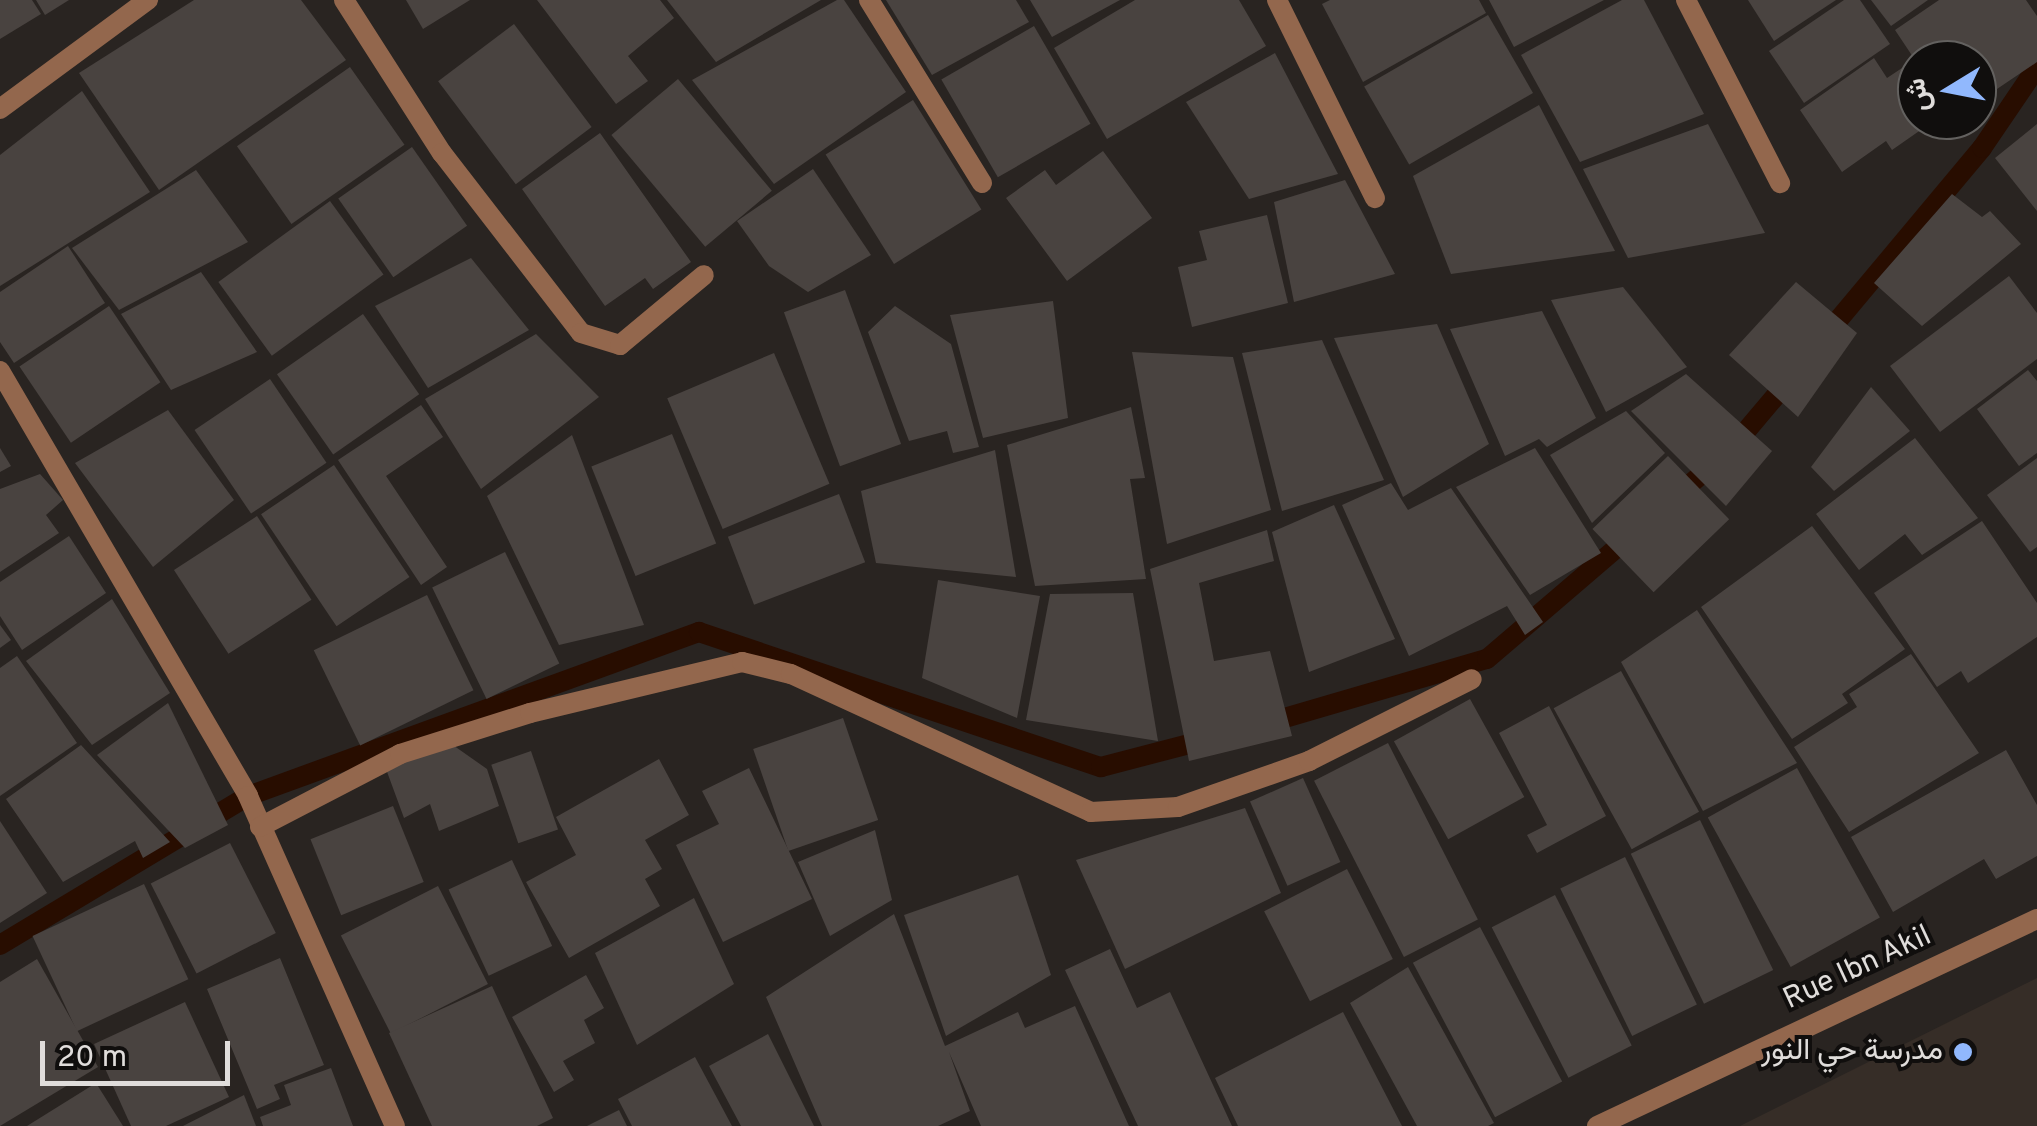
<!DOCTYPE html>
<html>
<head>
<meta charset="utf-8">
<style>
  body { margin:0 }
  #map { position:relative; width:2037px; height:1126px; overflow:hidden; background:#292421; font-family:Overpass,Vazirmatn,sans-serif }
  div>[style] { position:absolute }
  [style*='--x'] { left:calc(var(--x)*1px); top:calc(var(--y)*1px); width:calc(var(--w)*1px); rotate:calc(var(--a)*1deg) }
  .built>* { inset:0; background:#362d27 }
  .stream>* { height:20px; margin:-10px; padding:0 10px; transform-origin:10px; border-radius:10px; background:#280d00 }
  .building>* { inset:0; background:#494340; transform-origin:0 0 }
  .street>* { height:20px; margin:-10px; padding:0 10px; transform-origin:10px; border-radius:10px; background:#93674d }
  .dots>* { width:28px; height:28px; translate:-50% -50%; box-sizing:border-box; border:5px solid #100e0d; border-radius:50% }
  span { translate:-50% -50%; white-space:nowrap; text-align:center; line-height:1.15; -webkit-text-stroke:8px #100e0d; paint-order:stroke }
  .street-label { font-size:30px; color:#e0dddb }
  .poi-label { font-size:30px; color:#e0dddb }
  .right { translate:-100% -50%; text-align:right }
  .north { position:absolute; left:1897px; top:40px; width:100px; height:100px; box-sizing:border-box; background:#100e0d; border:2px solid #63615f; border-radius:50%; rotate:260deg; font-size:28px; font-weight:700; line-height:40px; text-align:center; color:#e0dddb }
  .north::after { content:''; display:block; margin:auto; width:35px; height:45px; background:#91b8fd; clip-path:polygon(50% 0,100% 100%,50% 72%,0 100%) }
  .scale { position:absolute; left:40px; top:1041px; width:190px; height:45px; box-sizing:border-box; border:5px solid #e0dddb; border-top:0; padding-left:12px; font-size:30px; line-height:35px; white-space:nowrap; color:#e0dddb; -webkit-text-stroke:8px #100e0d; paint-order:stroke }
</style>
</head>
<body>
<div id="map">
  <div class="built">
    <i style="clip-path:polygon(2037px 978px,2037px 1126px,1740px 1126px)"></i>
  </div>
  <div class="stream">
    <i style="--x:1824;--y:337;--w:246;--a:-50.1"></i>
    <i style="--x:1982;--y:148;--w:98;--a:-55.8"></i>
    <i style="--x:1675;--y:497;--w:72;--a:-40.5"></i>
    <i style="--x:1730;--y:450;--w:93;--a:-49.8"></i>
    <i style="--x:1264;--y:724;--w:232;--a:-16.3"></i>
    <i style="--x:1487;--y:659;--w:194;--a:-40.6"></i>
    <i style="--x:0;--y:945;--w:289;--a:-31"></i>
    <i style="--x:248;--y:796;--w:480;--a:-20"></i>
    <i style="--x:699;--y:632;--w:424;--a:18.6"></i>
    <i style="--x:1101;--y:767;--w:115;--a:-14.6"></i>
  </div>
  <div class="building">
    <i style="clip-path:polygon(0 0,32px 0,41px 14px,0 39px)"></i>
    <i style="clip-path:polygon(36px 0,69px 0,45px 15px)"></i>
    <i style="clip-path:polygon(194px 0,301px 0,346px 60px,159px 190px,79px 73px)"></i>
    <i style="clip-path:polygon(406px 0,470px 0,423px 29px)"></i>
    <i style="clip-path:polygon(537px 0,660px 0,674px 18px,628px 56px,648px 81px,616px 104px)"></i>
    <i style="clip-path:polygon(667px 0,821px 0,716px 62px)"></i>
    <i style="clip-path:polygon(837px 0,844px 0,906px 92px,774px 184px,692px 80px)"></i>
    <i style="clip-path:polygon(886px 0,1016px 0,1029px 22px,932px 75px)"></i>
    <i style="clip-path:polygon(1030px 0,1120px 0,1052px 37px)"></i>
    <i style="clip-path:polygon(1135px 0,1239px 0,1266px 46px,1107px 139px,1054px 48px)"></i>
    <i style="clip-path:polygon(1330px 0,1479px 0,1486px 13px,1363px 82px,1322px 4px)"></i>
    <i style="clip-path:polygon(1489px 0,1604px 0,1514px 47px)"></i>
    <i style="clip-path:polygon(1622px 0,1644px 0,1704px 114px,1580px 162px,1521px 55px)"></i>
    <i style="clip-path:polygon(1748px 0,1836px 0,1774px 41px)"></i>
    <i style="clip-path:polygon(1844px 0,1860px 0,1890px 44px,1804px 103px,1769px 51px)"></i>
    <i style="clip-path:polygon(1871px 0,1928px 0,1891px 26px)"></i>
    <i style="clip-path:polygon(1939px 0,2026px 0,2037px 16px,2037px 62px,1997px 89px,1985px 71px,1977px 77px,1977px 60px,1915px 60px,1895px 30px)"></i>
    <i style="left:1488px;top:15px;width:90px;height:143px;rotate:60deg"></i>
    <i style="left:514px;top:24px;width:129px;height:95px;rotate:53deg"></i>
    <i style="left:1034px;top:26px;width:113px;height:107px;rotate:60deg"></i>
    <i style="clip-path:polygon(1275px 53px,1338px 174px,1249px 199px,1186px 102px)"></i>
    <i style="clip-path:polygon(1874px 58px,1887px 78px,1908px 64px,1917px 77px,1917px 120px,1935px 120px,1892px 150px,1886px 141px,1842px 172px,1800px 110px)"></i>
    <i style="left:350px;top:67px;width:95px;height:138px;rotate:55deg"></i>
    <i style="left:678px;top:79px;width:146px;height:87px;rotate:50deg"></i>
    <i style="clip-path:polygon(82px 91px,150px 192px,0 286px,0 155px)"></i>
    <i style="left:913px;top:100px;width:129px;height:103px;rotate:58deg"></i>
    <i style="clip-path:polygon(1539px 105px,1615px 251px,1451px 274px,1413px 176px)"></i>
    <i style="clip-path:polygon(1708px 124px,1765px 233px,1628px 258px,1583px 169px)"></i>
    <i style="clip-path:polygon(2037px 124px,2037px 211px,1995px 158px)"></i>
    <i style="clip-path:polygon(600px 133px,691px 262px,653px 289px,645px 278px,605px 306px,522px 189px)"></i>
    <i style="left:412px;top:147px;width:96px;height:90px;rotate:55deg"></i>
    <i style="clip-path:polygon(1103px 151px,1152px 218px,1067px 281px,1006px 198px,1045px 170px,1056px 185px)"></i>
    <i style="clip-path:polygon(813px 169px,871px 255px,808px 292px,769px 266px,737px 221px)"></i>
    <i style="clip-path:polygon(196px 170px,248px 242px,119px 310px,72px 248px)"></i>
    <i style="clip-path:polygon(1345px 180px,1395px 274px,1294px 302px,1274px 202px)"></i>
    <i style="clip-path:polygon(1952px 194px,1982px 217px,1990px 211px,2021px 244px,1922px 326px,1874px 283px)"></i>
    <i style="left:330px;top:201px;width:91px;height:138px;rotate:54deg"></i>
    <i style="clip-path:polygon(1267px 215px,1288px 303px,1192px 327px,1178px 267px,1207px 260px,1199px 231px)"></i>
    <i style="clip-path:polygon(68px 246px,105px 303px,14px 363px,0 342px,0 292px)"></i>
    <i style="clip-path:polygon(471px 258px,529px 330px,428px 388px,375px 306px)"></i>
    <i style="clip-path:polygon(201px 272px,257px 352px,171px 390px,121px 314px)"></i>
    <i style="clip-path:polygon(2009px 276px,2037px 313px,2037px 359px,1940px 432px,1890px 366px)"></i>
    <i style="clip-path:polygon(1796px 282px,1857px 333px,1798px 417px,1729px 355px)"></i>
    <i style="clip-path:polygon(1623px 287px,1687px 367px,1606px 412px,1551px 300px)"></i>
    <i style="left:845px;top:290px;width:164px;height:65px;rotate:70deg"></i>
    <i style="clip-path:polygon(1053px 301px,1068px 418px,983px 438px,950px 315px)"></i>
    <i style="left:109px;top:306px;width:92px;height:108px;rotate:56deg"></i>
    <i style="clip-path:polygon(895px 306px,951px 344px,979px 447px,953px 453px,947px 431px,909px 441px,868px 332px)"></i>
    <i style="clip-path:polygon(1542px 311px,1596px 418px,1547px 447px,1539px 439px,1505px 456px,1450px 329px)"></i>
    <i style="left:363px;top:314px;width:98px;height:105px;rotate:55deg"></i>
    <i style="clip-path:polygon(1437px 324px,1489px 444px,1403px 497px,1334px 338px)"></i>
    <i style="clip-path:polygon(536px 334px,599px 397px,481px 489px,425px 399px)"></i>
    <i style="clip-path:polygon(1322px 340px,1384px 480px,1282px 511px,1242px 353px)"></i>
    <i style="clip-path:polygon(1132px 352px,1233px 357px,1271px 510px,1167px 544px)"></i>
    <i style="left:774px;top:353px;width:142px;height:116px;rotate:67deg"></i>
    <i style="clip-path:polygon(2028px 370px,2037px 381px,2037px 453px,2019px 466px,1977px 409px)"></i>
    <i style="clip-path:polygon(1686px 374px,1772px 451px,1726px 506px,1631px 411px)"></i>
    <i style="left:270px;top:379px;width:101px;height:91px;rotate:56deg"></i>
    <i style="clip-path:polygon(1871px 387px,1910px 431px,1834px 491px,1811px 467px)"></i>
    <i style="clip-path:polygon(421px 405px,443px 437px,386px 476px,447px 567px,421px 585px,338px 460px)"></i>
    <i style="clip-path:polygon(1131px 407px,1145px 478px,1130px 479px,1146px 579px,1035px 586px,1007px 445px)"></i>
    <i style="clip-path:polygon(168px 410px,234px 500px,153px 567px,75px 463px)"></i>
    <i style="clip-path:polygon(1626px 411px,1665px 453px,1592px 523px,1550px 455px)"></i>
    <i style="left:672px;top:434px;width:118px;height:87px;rotate:68deg"></i>
    <i style="clip-path:polygon(572px 435px,644px 625px,559px 645px,487px 496px)"></i>
    <i style="clip-path:polygon(1915px 438px,1978px 518px,1922px 555px,1905px 534px,1859px 570px,1816px 514px)"></i>
    <i style="clip-path:polygon(0 448px,11px 466px,0 472px)"></i>
    <i style="clip-path:polygon(1535px 448px,1601px 553px,1530px 595px,1456px 487px)"></i>
    <i style="clip-path:polygon(995px 450px,1016px 577px,876px 563px,861px 491px)"></i>
    <i style="left:1668px;top:456px;width:88px;height:105px;rotate:46deg"></i>
    <i style="clip-path:polygon(2037px 458px,2037px 547px,2030px 552px,1987px 495px)"></i>
    <i style="left:334px;top:465px;width:135px;height:88px;rotate:56deg"></i>
    <i style="clip-path:polygon(40px 474px,63px 500px,46px 515px,59px 533px,0 572px,0 489px)"></i>
    <i style="clip-path:polygon(1391px 483px,1408px 510px,1451px 488px,1543px 622px,1525px 635px,1507px 606px,1409px 656px,1342px 505px)"></i>
    <i style="left:839px;top:494px;width:73px;height:119px;rotate:69deg"></i>
    <i style="clip-path:polygon(1334px 505px,1395px 639px,1309px 672px,1272px 532px)"></i>
    <i style="left:257px;top:516px;width:100px;height:99px;rotate:57deg"></i>
    <i style="clip-path:polygon(1982px 521px,2037px 603px,2037px 637px,1968px 683px,1961px 671px,1937px 687px,1874px 593px)"></i>
    <i style="clip-path:polygon(1812px 526px,1905px 649px,1842px 694px,1848px 703px,1792px 739px,1701px 607px)"></i>
    <i style="clip-path:polygon(1267px 530px,1274px 561px,1199px 583px,1214px 661px,1270px 651px,1292px 736px,1189px 761px,1150px 569px)"></i>
    <i style="clip-path:polygon(69px 536px,106px 593px,22px 650px,0 616px,0 582px)"></i>
    <i style="left:505px;top:552px;width:124px;height:81px;rotate:64deg"></i>
    <i style="clip-path:polygon(938px 580px,1040px 596px,1017px 718px,922px 678px)"></i>
    <i style="clip-path:polygon(1133px 593px,1158px 741px,1026px 720px,1050px 594px)"></i>
    <i style="left:427px;top:595px;width:106px;height:126px;rotate:64deg"></i>
    <i style="clip-path:polygon(112px 599px,170px 693px,92px 745px,26px 661px)"></i>
    <i style="clip-path:polygon(1697px 610px,1797px 763px,1703px 811px,1621px 662px)"></i>
    <i style="clip-path:polygon(0 625px,11px 640px,0 648px)"></i>
    <i style="clip-path:polygon(1911px 654px,1979px 753px,1849px 832px,1794px 747px,1857px 707px,1849px 694px)"></i>
    <i style="clip-path:polygon(17px 656px,77px 743px,0 796px,0 668px)"></i>
    <i style="left:1621px;top:671px;width:161px;height:77px;rotate:61deg"></i>
    <i style="left:1470px;top:699px;width:112px;height:87px;rotate:61deg"></i>
    <i style="clip-path:polygon(168px 703px,228px 825px,185px 848px,97px 755px)"></i>
    <i style="clip-path:polygon(1549px 706px,1606px 816px,1537px 853px,1527px 835px,1547px 825px,1499px 733px)"></i>
    <i style="left:843px;top:718px;width:108px;height:95px;rotate:71deg"></i>
    <i style="clip-path:polygon(450px 743px,487px 769px,499px 806px,439px 831px,430px 804px,404px 818px,386px 769px)"></i>
    <i style="left:1388px;top:743px;width:198px;height:83px;rotate:63deg"></i>
    <i style="clip-path:polygon(81px 745px,170px 842px,143px 858px,135px 841px,63px 882px,6px 799px)"></i>
    <i style="clip-path:polygon(2006px 750px,2037px 805px,2037px 856px,1996px 879px,1984px 859px,1893px 912px,1851px 837px)"></i>
    <i style="left:531px;top:751px;width:83px;height:42px;rotate:71deg"></i>
    <i style="clip-path:polygon(659px 759px,689px 815px,645px 840px,662px 869px,645px 879px,660px 906px,569px 958px,526px 882px,576px 855px,556px 817px)"></i>
    <i style="clip-path:polygon(749px 768px,812px 899px,723px 942px,676px 845px,719px 824px,702px 791px)"></i>
    <i style="left:1797px;top:768px;width:171px;height:102px;rotate:61deg"></i>
    <i style="left:1303px;top:778px;width:92px;height:58px;rotate:66deg"></i>
    <i style="left:393px;top:806px;width:82px;height:89px;rotate:68deg"></i>
    <i style="clip-path:polygon(1245px 808px,1281px 893px,1125px 969px,1076px 860px)"></i>
    <i style="left:1700px;top:820px;width:167px;height:77px;rotate:64deg"></i>
    <i style="clip-path:polygon(0 821px,47px 893px,0 923px)"></i>
    <i style="clip-path:polygon(875px 830px,892px 900px,830px 936px,798px 862px)"></i>
    <i style="left:230px;top:843px;width:101px;height:89px;rotate:63deg"></i>
    <i style="left:1625px;top:857px;width:164px;height:72px;rotate:64deg"></i>
    <i style="left:512px;top:860px;width:95px;height:70px;rotate:65deg"></i>
    <i style="left:1347px;top:869px;width:101px;height:93px;rotate:63deg"></i>
    <i style="clip-path:polygon(1018px 875px,1051px 975px,946px 1036px,904px 915px)"></i>
    <i style="left:144px;top:884px;width:105px;height:123px;rotate:65deg"></i>
    <i style="left:438px;top:886px;width:110px;height:109px;rotate:63deg"></i>
    <i style="left:1555px;top:895px;width:169px;height:71px;rotate:63deg"></i>
    <i style="clip-path:polygon(694px 898px,734px 984px,637px 1045px,595px 953px)"></i>
    <i style="clip-path:polygon(894px 914px,945px 1046px,1018px 1012px,1025px 1028px,1075px 1006px,1129px 1126px,981px 1126px,949px 1052px,970px 1111px,938px 1126px,822px 1126px,766px 997px)"></i>
    <i style="left:1480px;top:927px;width:175px;height:76px;rotate:62deg"></i>
    <i style="clip-path:polygon(1110px 949px,1137px 1008px,1170px 992px,1232px 1126px,1138px 1126px,1065px 970px)"></i>
    <i style="clip-path:polygon(280px 958px,324px 1065px,274px 1085px,280px 1099px,257px 1109px,207px 989px)"></i>
    <i style="clip-path:polygon(37px 959px,98px 1067px,0 1126px,0 982px)"></i>
    <i style="clip-path:polygon(1408px 967px,1494px 1123px,1488px 1126px,1417px 1126px,1350px 1003px)"></i>
    <i style="clip-path:polygon(586px 975px,604px 1008px,584px 1020px,595px 1043px,563px 1061px,574px 1080px,554px 1092px,512px 1017px)"></i>
    <i style="clip-path:polygon(492px 986px,553px 1118px,537px 1126px,432px 1126px,389px 1033px)"></i>
    <i style="clip-path:polygon(185px 1002px,229px 1097px,166px 1126px,131px 1126px,94px 1044px)"></i>
    <i style="clip-path:polygon(1343px 1012px,1402px 1126px,1238px 1126px,1215px 1078px)"></i>
    <i style="clip-path:polygon(768px 1034px,814px 1126px,741px 1126px,709px 1066px)"></i>
    <i style="clip-path:polygon(695px 1057px,732px 1126px,632px 1126px,618px 1099px)"></i>
    <i style="clip-path:polygon(331px 1068px,353px 1126px,263px 1126px,260px 1117px,291px 1105px,284px 1085px)"></i>
    <i style="clip-path:polygon(96px 1083px,123px 1126px,27px 1126px)"></i>
    <i style="clip-path:polygon(244px 1095px,256px 1126px,183px 1126px)"></i>
    <i style="clip-path:polygon(619px 1110px,627px 1126px,587px 1126px)"></i>
  </div>
  <div class="street">
    <i style="--x:344;--y:0;--w:182;--a:57.4"></i>
    <i style="--x:442;--y:153;--w:227;--a:52.3"></i>
    <i style="--x:581;--y:333;--w:41;--a:17.1"></i>
    <i style="--x:620;--y:345;--w:109;--a:-39.8"></i>
    <i style="--x:869;--y:0;--w:215;--a:58.3"></i>
    <i style="--x:1277;--y:0;--w:221;--a:63.7"></i>
    <i style="--x:1686;--y:0;--w:206;--a:62.8"></i>
    <i style="--x:0;--y:109;--w:184;--a:-36.4"></i>
    <i style="--x:0;--y:371;--w:492;--a:59.7"></i>
    <i style="--x:248;--y:796;--w:361;--a:66"></i>
    <i style="--x:260;--y:827;--w:158;--a:-27.5"></i>
    <i style="--x:400;--y:754;--w:136;--a:-17.5"></i>
    <i style="--x:530;--y:713;--w:218;--a:-13.5"></i>
    <i style="--x:742;--y:662;--w:50;--a:13.8"></i>
    <i style="--x:791;--y:674;--w:330;--a:24.7"></i>
    <i style="--x:1091;--y:812;--w:87;--a:-3.3"></i>
    <i style="--x:1178;--y:807;--w:139;--a:-19.3"></i>
    <i style="--x:1309;--y:761;--w:182;--a:-26.7"></i>
    <i style="--x:1597;--y:1126;--w:486;--a:-25.2"></i>
  </div>
  <div class="dots">
    <i style="left:1963px;top:1052px;background:#91b8fd"></i>
  </div>
  <div class="street-label">
    <span style="left:1858px;top:969px;rotate:-25deg">Rue Ibn Akil</span>
  </div>
  <div class="poi-label">
    <span class="right" style="left:1943px;top:1052px">مدرسة حي النور</span>
  </div>
  <div class="north">ش</div>
  <div class="scale">20 m</div>
</div>
</body>
</html>
